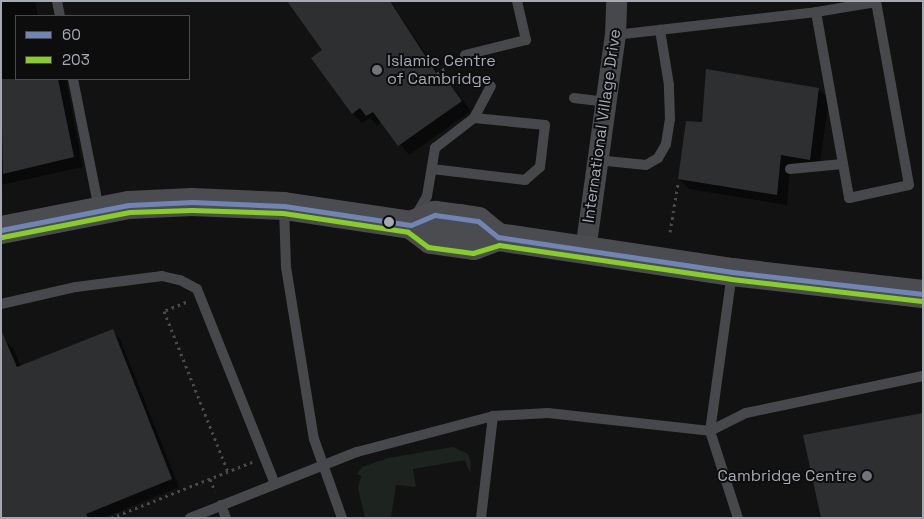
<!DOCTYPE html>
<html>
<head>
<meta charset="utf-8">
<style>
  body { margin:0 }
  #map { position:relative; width:924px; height:519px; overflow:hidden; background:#121213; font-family:"Space Grotesk",sans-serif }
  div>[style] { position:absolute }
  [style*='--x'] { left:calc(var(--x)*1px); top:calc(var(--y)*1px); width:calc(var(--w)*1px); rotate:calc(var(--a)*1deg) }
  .green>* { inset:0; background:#1d231e }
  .shadow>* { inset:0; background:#0007 }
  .building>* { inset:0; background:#2e2f30 }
  .path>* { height:3px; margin-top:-1.5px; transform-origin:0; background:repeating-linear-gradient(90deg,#494a4c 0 2.5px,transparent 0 6.5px) }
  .lane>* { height:10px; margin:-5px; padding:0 5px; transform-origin:5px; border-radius:5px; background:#47484c }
  .street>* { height:21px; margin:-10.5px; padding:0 10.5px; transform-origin:10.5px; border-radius:10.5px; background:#47484c }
  .secondary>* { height:28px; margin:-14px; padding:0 14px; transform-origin:14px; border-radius:14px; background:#4b4c50 }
  .bus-1>* { height:5px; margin:-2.5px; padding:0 2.5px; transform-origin:2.5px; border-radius:2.5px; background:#7084b6 }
  .bus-2>* { height:5px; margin:-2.5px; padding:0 2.5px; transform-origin:2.5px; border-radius:2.5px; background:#87cf25 }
  .dots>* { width:14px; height:14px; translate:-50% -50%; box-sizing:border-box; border:2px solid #0d0d0e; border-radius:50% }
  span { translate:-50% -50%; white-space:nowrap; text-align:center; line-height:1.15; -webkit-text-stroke:4px #0d0d0e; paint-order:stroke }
  .poi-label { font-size:16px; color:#a5a9b2 }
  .left { translate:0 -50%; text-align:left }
  .right { translate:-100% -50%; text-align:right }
  .street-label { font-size:16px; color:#a5a9b2 }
  .frame { position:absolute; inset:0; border:2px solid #a5a9b2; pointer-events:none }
  .legend { position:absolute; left:15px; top:15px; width:175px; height:65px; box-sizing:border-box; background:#0d0d0e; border:1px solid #4a4b50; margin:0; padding:6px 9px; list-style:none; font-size:15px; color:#a5a9b2 }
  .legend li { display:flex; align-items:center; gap:10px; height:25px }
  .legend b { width:25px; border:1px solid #4a4b50 }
</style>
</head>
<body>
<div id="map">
  <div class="green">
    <i style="clip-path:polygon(453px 447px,468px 454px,471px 463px,470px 473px,465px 460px,413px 469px,416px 487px,396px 485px,391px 518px,365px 518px,358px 488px,361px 476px,357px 474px,362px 467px,388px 458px)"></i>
  </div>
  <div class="shadow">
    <i style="clip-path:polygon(1px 1px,35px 1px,38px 16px,16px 16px,16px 79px,66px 79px,83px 167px,1px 185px)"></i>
    <i style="clip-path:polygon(288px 1px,391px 1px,444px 82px,456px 91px,471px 111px,409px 155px,382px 122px,377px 126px,370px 118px,362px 123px,352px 113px,324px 50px)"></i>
    <i style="clip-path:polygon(819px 89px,829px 99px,819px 170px,790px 165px,787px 205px,689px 189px,679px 179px,703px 123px)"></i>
    <i style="clip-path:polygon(112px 331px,120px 339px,179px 487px,103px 518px,1px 518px,1px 341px,5px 340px,13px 348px,21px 367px)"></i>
  </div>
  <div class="building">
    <i style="clip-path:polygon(287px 1px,390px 1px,442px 82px,446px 79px,462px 101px,398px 146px,373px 112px,366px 116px,360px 108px,352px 114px,311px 58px,322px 50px)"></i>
    <i style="clip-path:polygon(706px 69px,819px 88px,810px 160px,781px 155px,777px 195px,678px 179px,686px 121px,702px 122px)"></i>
    <i style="clip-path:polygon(1px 79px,58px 79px,74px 157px,3px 174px)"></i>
    <i style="clip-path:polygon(113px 329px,172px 479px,86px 514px,88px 518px,1px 518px,1px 330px,17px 367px)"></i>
    <i style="clip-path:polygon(923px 413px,923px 518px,821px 518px,803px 435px)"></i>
  </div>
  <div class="path">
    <i style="--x:437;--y:74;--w:19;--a:-36"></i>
    <i style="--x:670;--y:232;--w:50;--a:-80.7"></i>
    <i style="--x:186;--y:302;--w:24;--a:158"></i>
    <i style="--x:164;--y:311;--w:173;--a:68.3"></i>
    <i style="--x:210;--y:479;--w:13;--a:67"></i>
    <i style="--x:111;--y:518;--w:152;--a:-21.7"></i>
  </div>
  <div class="lane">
    <i style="--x:57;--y:1;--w:15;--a:79"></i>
    <i style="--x:615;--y:35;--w:202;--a:-6.5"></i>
    <i style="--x:816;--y:12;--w:189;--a:79.9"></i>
    <i style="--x:849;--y:198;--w:61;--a:-12.2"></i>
    <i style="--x:909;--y:185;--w:186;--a:-100.2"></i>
    <i style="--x:876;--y:2;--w:61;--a:170.5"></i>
    <i style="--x:465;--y:55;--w:63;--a:-13.8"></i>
    <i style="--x:526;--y:40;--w:40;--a:-103"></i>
    <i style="--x:73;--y:79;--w:133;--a:78.7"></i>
    <i style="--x:574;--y:98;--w:32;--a:7"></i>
    <i style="--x:597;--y:160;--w:49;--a:5.8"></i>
    <i style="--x:646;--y:165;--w:14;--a:-30"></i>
    <i style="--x:658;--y:158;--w:16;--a:-60"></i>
    <i style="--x:666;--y:144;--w:25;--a:-81"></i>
    <i style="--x:670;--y:119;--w:34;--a:-92"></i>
    <i style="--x:669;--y:85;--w:56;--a:-99.3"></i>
    <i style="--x:432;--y:169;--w:94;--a:6.7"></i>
    <i style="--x:525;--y:180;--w:20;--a:-41"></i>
    <i style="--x:540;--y:167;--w:42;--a:-83.2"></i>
    <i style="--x:545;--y:125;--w:71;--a:-174.4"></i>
    <i style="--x:790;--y:169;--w:53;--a:-5.4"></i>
    <i style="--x:284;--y:207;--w:60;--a:88.1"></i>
    <i style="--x:286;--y:267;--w:174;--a:80.8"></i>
    <i style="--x:314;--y:439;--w:84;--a:70.5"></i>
    <i style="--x:415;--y:217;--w:24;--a:-60"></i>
    <i style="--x:427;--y:196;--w:49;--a:-80.5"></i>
    <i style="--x:435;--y:148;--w:49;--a:-37.6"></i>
    <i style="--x:474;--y:118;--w:36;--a:-62"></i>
    <i style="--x:732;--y:273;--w:160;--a:97.9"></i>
    <i style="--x:710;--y:431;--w:91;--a:72.2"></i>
    <i style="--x:1;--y:304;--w:77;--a:-12.8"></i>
    <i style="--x:76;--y:287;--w:87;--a:-7.3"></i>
    <i style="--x:162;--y:276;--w:18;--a:13"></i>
    <i style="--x:180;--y:280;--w:19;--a:28"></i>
    <i style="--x:197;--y:289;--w:210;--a:68.2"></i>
    <i style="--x:221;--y:505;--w:14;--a:69"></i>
    <i style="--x:190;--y:518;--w:180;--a:-21.6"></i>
    <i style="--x:357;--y:452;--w:141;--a:-14.8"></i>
    <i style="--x:493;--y:416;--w:55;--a:-3.1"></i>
    <i style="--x:548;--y:413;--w:163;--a:6.3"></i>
    <i style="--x:710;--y:431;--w:40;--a:-26.6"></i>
    <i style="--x:746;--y:413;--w:181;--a:-11.8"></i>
    <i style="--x:481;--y:518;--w:103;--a:-83.3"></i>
  </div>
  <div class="street">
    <i style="--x:585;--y:250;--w:217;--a:-82.1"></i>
    <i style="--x:615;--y:35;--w:34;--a:-88"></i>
  </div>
  <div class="secondary">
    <i style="--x:411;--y:225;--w:26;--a:-23"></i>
    <i style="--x:435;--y:215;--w:25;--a:7"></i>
    <i style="--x:460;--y:218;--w:18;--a:9"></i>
    <i style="--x:478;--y:221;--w:26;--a:39"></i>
    <i style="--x:1;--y:230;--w:130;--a:-11.1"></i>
    <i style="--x:129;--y:205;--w:63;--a:-2.7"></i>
    <i style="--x:192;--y:202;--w:92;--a:2.5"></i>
    <i style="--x:284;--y:206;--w:128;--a:8.5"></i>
    <i style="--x:411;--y:225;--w:25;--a:37"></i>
    <i style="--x:431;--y:240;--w:43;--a:7.9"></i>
    <i style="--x:474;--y:246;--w:26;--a:-21"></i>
    <i style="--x:498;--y:237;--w:237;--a:8.5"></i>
    <i style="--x:732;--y:272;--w:192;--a:6.6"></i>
  </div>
  <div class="bus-1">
    <i style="--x:1;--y:230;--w:130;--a:-11.1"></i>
    <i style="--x:129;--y:205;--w:63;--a:-2.7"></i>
    <i style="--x:192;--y:202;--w:92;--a:2.5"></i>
    <i style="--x:284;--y:206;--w:128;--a:8.5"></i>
    <i style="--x:411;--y:225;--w:26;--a:-23"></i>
    <i style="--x:435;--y:215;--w:43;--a:7.9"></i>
    <i style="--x:478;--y:221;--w:26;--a:39"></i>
    <i style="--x:498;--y:237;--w:237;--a:8.5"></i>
    <i style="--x:732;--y:272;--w:192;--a:6.6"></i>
  </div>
  <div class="bus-2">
    <i style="--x:2;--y:237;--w:130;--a:-11.1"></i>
    <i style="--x:130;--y:212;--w:62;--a:-1.8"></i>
    <i style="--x:192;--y:210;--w:91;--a:1.9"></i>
    <i style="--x:283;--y:213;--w:126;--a:8.6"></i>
    <i style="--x:408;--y:232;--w:25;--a:37"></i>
    <i style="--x:428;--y:247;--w:45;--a:7.6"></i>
    <i style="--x:473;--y:253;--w:27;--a:-17"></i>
    <i style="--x:499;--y:245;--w:234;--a:8.3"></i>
    <i style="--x:731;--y:279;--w:192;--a:6.6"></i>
  </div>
  <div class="dots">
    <i style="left:377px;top:70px;background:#72747a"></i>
    <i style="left:389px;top:222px;background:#a5a9b2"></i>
    <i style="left:867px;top:476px;background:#72747a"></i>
  </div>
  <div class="poi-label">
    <span class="left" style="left:387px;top:70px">Islamic Centre<br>of Cambridge</span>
    <span class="right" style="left:857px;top:476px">Cambridge Centre</span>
  </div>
  <div class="street-label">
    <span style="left:602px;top:126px;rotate:-82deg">International Village Drive</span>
  </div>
  <div class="frame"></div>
  <ul class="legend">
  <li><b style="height:6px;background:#7084b6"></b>60</li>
  <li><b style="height:6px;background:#87cf25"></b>203</li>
  </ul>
</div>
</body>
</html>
